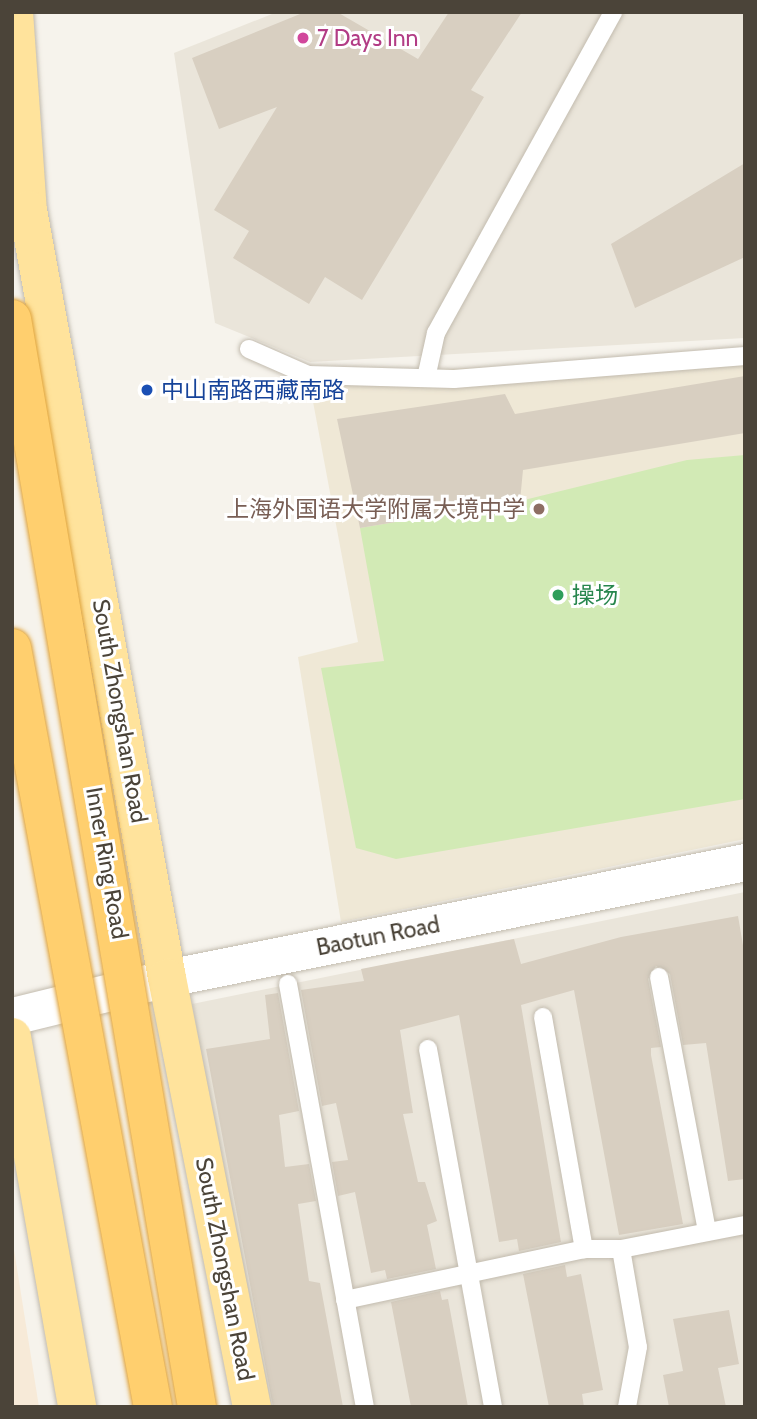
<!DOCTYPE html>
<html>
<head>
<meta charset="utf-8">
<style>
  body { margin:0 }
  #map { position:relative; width:757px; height:1419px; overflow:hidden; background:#f6f3ec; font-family:Cabin,"Noto Sans SC",sans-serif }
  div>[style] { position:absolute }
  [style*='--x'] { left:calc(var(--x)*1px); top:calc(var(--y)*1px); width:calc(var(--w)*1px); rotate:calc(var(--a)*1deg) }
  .residential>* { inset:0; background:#eae5da }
  .commercial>* { inset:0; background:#f7ead8 }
  .education>* { inset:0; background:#efe8d6 }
  .green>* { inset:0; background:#d2eab5 }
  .building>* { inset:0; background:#d8cfc1 }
  .roads { filter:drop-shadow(0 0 2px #c2bbae) drop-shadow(0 0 2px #c2bbae) }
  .lane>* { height:18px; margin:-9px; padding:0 9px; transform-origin:9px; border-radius:9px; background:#fff }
  .street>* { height:37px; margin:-18.5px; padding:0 18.5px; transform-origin:18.5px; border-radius:18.5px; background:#fff }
  .primary>* { height:38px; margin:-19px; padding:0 19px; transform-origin:19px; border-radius:19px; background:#ffe39c }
  .bridges { filter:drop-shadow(0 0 2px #e0a43c) drop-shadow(0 0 2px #e0a43c) }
  .highway-bridge>* { height:38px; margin:-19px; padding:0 19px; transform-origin:19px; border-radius:19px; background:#ffcf6e }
  .dots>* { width:19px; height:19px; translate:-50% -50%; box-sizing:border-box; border:4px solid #fff; border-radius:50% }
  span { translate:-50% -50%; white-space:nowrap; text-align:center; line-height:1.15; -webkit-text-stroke:6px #fff; paint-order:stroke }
  .hotel-label { font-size:23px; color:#b23c85 }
  .left { translate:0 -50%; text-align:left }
  .transit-label { font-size:23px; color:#164399 }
  .education-label { font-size:23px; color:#785e54 }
  .right { translate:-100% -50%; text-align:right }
  .leisure-label { font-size:23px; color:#27864d }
  .street-label { font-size:23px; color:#4b4439 }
  .frame { position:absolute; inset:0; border:14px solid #4b4439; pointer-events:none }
</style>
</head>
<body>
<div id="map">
  <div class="residential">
    <i style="clip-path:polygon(277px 12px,745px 12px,745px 338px,310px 362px,215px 323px,174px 53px)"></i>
    <i style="clip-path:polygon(745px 892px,745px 1407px,266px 1407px,192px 1004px)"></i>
  </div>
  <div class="commercial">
    <i style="clip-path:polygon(12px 1237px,39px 1407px,12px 1407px)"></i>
  </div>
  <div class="education">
    <i style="clip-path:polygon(745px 356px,745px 839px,341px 922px,298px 657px,358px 642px,308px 375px)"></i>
  </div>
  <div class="green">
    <i style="clip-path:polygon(745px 455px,745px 799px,396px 859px,356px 848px,321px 668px,384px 661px,360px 528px,520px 501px,687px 460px)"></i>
  </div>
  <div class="building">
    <i style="clip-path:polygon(305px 12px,337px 12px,418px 59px,449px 12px,522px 12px,471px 90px,484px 97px,362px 300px,325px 277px,309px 304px,233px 258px,249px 231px,214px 210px,277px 107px,219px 129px,192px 58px)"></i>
    <i style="clip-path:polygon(745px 163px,745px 257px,635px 308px,611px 244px)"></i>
    <i style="clip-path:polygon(745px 376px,745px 433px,523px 470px,520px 501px,360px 528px,337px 419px,505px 394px,515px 414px)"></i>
    <i style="clip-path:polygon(738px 916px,745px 957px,745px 1179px,728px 1181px,706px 1043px,683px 1045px,670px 974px,656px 966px,648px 979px,661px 1047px,651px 1048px,651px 1055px,683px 1224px,619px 1235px,574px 990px,521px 1005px,561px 1242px,519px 1251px,517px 1239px,499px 1242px,459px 1015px,400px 1030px,413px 1113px,403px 1114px,418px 1182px,425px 1182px,437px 1221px,427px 1225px,436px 1269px,387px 1279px,385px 1270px,371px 1273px,355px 1192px,338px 1196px,332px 1162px,348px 1160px,336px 1103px,322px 1106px,301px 990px,364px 981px,361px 969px,514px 939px,521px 964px,621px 937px)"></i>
    <i style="clip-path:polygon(278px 993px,299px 1111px,279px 1115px,285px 1167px,309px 1164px,316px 1201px,298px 1204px,309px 1281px,320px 1283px,343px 1407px,273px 1407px,206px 1049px,270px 1039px,265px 995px)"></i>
    <i style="clip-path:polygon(565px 1265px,567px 1277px,581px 1274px,603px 1390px,582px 1394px,584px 1407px,549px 1407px,523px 1274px)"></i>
    <i style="clip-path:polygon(440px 1291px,442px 1300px,448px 1299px,468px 1407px,411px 1407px,391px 1302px)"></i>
    <i style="clip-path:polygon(729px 1310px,739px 1364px,718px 1368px,726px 1407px,669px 1407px,663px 1375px,683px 1371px,673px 1319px)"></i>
  </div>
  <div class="roads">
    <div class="lane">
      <i style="--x:249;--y:349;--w:64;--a:23.8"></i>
      <i style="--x:308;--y:375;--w:146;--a:1.6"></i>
      <i style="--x:454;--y:379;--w:292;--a:-4.5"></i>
      <i style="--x:426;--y:378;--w:46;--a:-77.5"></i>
      <i style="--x:436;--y:333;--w:367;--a:-61.1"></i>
      <i style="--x:659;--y:977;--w:259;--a:79.3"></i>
      <i style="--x:288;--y:984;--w:430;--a:79.7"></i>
      <i style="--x:543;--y:1017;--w:236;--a:80"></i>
      <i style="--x:428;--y:1049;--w:364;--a:79.7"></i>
      <i style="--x:621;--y:1249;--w:99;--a:80.2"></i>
      <i style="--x:638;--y:1347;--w:61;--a:100.4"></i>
      <i style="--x:345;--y:1300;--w:244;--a:-12"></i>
      <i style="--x:584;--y:1249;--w:37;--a:0"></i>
      <i style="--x:621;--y:1249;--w:126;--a:-11"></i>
    </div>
    <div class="street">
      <i style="--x:12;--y:1016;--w:160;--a:-13.8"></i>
      <i style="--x:167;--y:978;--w:590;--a:-11.35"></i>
    </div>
    <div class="primary">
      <i style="--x:14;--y:12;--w:198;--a:86"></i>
      <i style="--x:28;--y:210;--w:780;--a:79.74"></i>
      <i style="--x:167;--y:978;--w:437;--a:78.8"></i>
      <i style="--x:12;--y:1037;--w:376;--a:80"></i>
    </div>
  </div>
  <div class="bridges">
    <div class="highway-bridge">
      <i style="--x:12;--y:319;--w:1104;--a:80.35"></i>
      <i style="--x:12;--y:648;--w:772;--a:79.48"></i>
    </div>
  </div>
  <div class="dots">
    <i style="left:303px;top:38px;background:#d1479c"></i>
    <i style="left:147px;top:390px;background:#1a4fb4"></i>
    <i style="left:539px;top:509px;background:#8d6e63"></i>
    <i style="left:558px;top:595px;background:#2e9e5b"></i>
  </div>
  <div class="hotel-label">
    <span class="left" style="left:317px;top:38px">7 Days Inn</span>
  </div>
  <div class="transit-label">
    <span class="left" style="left:161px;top:390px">中山南路西藏南路</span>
  </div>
  <div class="education-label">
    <span class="right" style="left:525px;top:509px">上海外国语大学附属大境中学</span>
  </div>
  <div class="leisure-label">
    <span class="left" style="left:572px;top:595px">操场</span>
  </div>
  <div class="street-label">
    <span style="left:120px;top:711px;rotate:80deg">South Zhongshan Road</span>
    <span style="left:107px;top:863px;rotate:80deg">Inner Ring Road</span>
    <span style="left:378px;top:936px;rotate:-11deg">Baotun Road</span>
    <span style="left:225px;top:1269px;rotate:79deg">South Zhongshan Road</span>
  </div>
  <div class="frame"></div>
</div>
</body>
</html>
